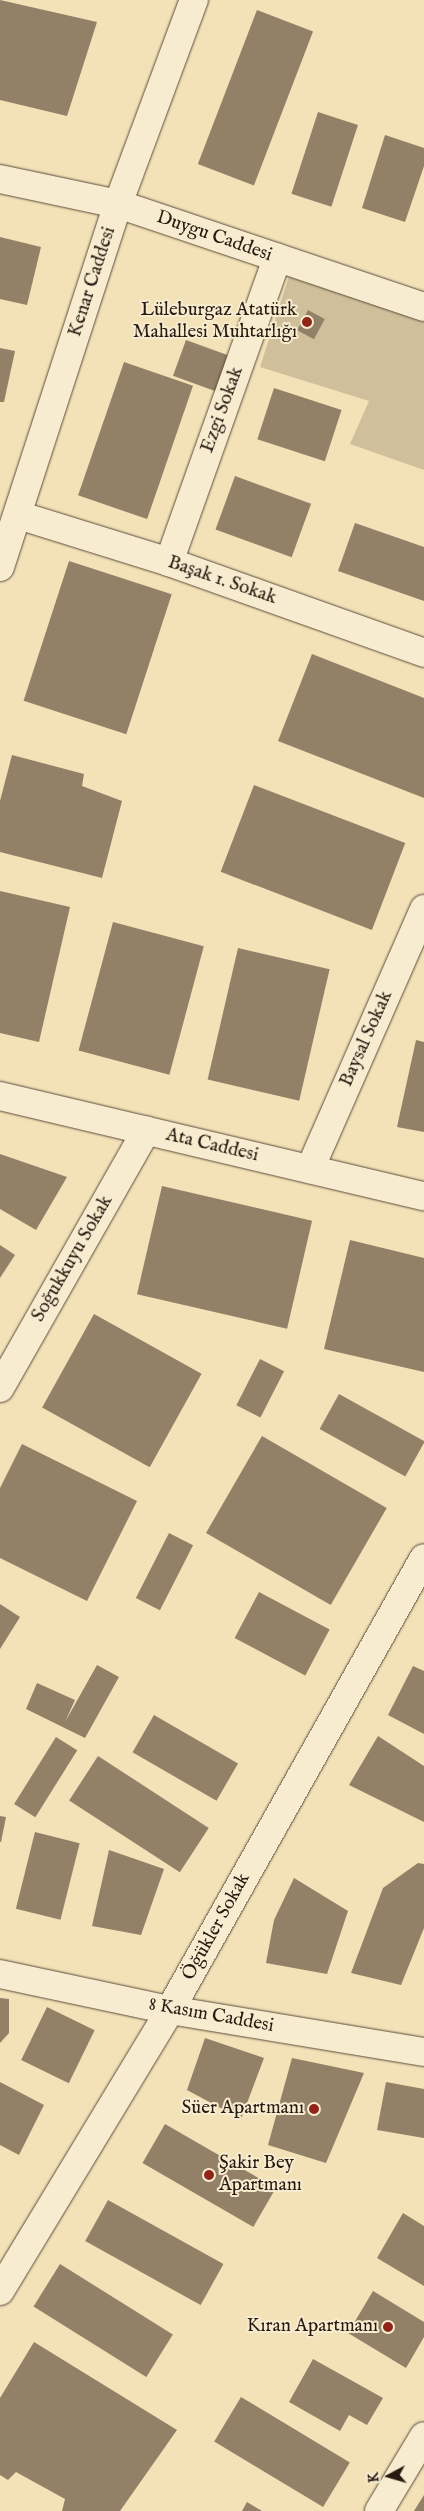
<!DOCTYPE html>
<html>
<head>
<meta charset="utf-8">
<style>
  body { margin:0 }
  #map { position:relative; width:424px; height:2511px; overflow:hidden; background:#f3e1b7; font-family:"IM FELL English",serif }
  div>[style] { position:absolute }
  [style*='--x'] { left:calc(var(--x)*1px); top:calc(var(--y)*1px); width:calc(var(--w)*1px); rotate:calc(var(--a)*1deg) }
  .green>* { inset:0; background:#d0bf9b }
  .building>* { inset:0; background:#928167; transform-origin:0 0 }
  .roads { filter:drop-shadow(0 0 1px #5b4c3a) drop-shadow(0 0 1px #5b4c3a) }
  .street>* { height:28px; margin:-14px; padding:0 14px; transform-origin:14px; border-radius:14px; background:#f7ecd0 }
  .secondary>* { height:28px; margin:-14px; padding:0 14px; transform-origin:14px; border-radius:14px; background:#f7ecd0 }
  .dots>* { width:14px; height:14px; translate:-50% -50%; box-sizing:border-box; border:2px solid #f7ecd0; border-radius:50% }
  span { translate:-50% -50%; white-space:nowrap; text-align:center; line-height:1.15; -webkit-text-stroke:4px #f7ecd0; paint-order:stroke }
  .street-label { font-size:19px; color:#281a10 }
  .poi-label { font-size:19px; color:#281a10 }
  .right { translate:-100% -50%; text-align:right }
  .left { translate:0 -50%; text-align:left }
  .north { position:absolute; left:364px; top:2451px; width:50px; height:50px; -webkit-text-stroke:4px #f7ecd0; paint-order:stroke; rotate:264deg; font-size:14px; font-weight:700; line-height:20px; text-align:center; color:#281a10 }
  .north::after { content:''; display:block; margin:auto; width:18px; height:22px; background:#281a10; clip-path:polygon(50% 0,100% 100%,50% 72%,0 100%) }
</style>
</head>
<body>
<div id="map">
  <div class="green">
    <i style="clip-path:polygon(289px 276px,424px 321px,424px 470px,350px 444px,369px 401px,260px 367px)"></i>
  </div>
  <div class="building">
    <i style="clip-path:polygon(0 0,97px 22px,67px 116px,0 100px)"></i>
    <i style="left:257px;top:10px;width:60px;height:165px;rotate:21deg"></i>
    <i style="left:318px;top:112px;width:42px;height:86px;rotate:18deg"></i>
    <i style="clip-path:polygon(385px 135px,424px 148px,424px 166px,405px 222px,362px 208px)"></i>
    <i style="clip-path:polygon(0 237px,41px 247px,27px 305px,0 299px)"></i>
    <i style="left:308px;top:310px;width:19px;height:23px;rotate:28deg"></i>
    <i style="left:186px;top:340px;width:52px;height:38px;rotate:20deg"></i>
    <i style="clip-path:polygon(0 348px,15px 351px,4px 402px,0 402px)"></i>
    <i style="left:124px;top:362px;width:73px;height:141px;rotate:19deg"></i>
    <i style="left:274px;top:388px;width:71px;height:54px;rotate:18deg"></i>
    <i style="left:235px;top:476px;width:81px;height:57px;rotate:20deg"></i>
    <i style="clip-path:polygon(355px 523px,424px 547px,424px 601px,338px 571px)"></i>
    <i style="left:69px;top:561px;width:108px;height:147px;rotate:18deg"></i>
    <i style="clip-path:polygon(312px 654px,424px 698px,424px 798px,278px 741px)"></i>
    <i style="clip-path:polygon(12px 755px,84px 774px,82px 786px,122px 801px,102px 878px,0 852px,0 801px)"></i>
    <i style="left:254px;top:785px;width:162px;height:93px;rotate:21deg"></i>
    <i style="clip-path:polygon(0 891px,70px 907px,39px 1042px,0 1033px)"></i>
    <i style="left:113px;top:922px;width:94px;height:133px;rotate:15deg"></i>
    <i style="left:238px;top:948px;width:94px;height:135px;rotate:13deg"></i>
    <i style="clip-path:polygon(416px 1040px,424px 1042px,424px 1132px,397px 1127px)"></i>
    <i style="clip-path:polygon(0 1154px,67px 1177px,36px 1230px,0 1209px)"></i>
    <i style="left:162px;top:1186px;width:154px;height:111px;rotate:13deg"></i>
    <i style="clip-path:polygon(350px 1240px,424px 1258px,424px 1372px,324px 1349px)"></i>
    <i style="clip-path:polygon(0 1245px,15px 1255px,0 1278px)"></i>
    <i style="left:94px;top:1314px;width:123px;height:107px;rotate:29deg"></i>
    <i style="left:260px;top:1359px;width:27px;height:52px;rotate:27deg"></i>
    <i style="left:339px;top:1394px;width:98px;height:40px;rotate:29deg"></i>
    <i style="left:262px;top:1436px;width:144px;height:112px;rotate:30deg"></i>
    <i style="clip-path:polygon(22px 1444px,137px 1501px,87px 1601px,0 1558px,0 1488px)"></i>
    <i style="left:169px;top:1533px;width:27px;height:73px;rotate:27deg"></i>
    <i style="left:259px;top:1592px;width:80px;height:52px;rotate:28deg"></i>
    <i style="clip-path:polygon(0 1604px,20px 1617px,0 1649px)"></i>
    <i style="clip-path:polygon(97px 1665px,119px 1677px,85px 1738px,26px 1709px,37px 1683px,75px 1700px,65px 1722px)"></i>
    <i style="clip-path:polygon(413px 1666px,424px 1671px,424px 1734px,388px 1715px)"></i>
    <i style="left:154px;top:1715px;width:97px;height:43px;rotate:30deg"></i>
    <i style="clip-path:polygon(378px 1736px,424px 1766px,424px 1822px,349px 1785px)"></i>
    <i style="left:56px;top:1737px;width:25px;height:79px;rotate:32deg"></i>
    <i style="left:98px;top:1756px;width:132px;height:53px;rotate:33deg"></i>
    <i style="clip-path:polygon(0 1816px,6px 1817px,1px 1842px,0 1842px)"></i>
    <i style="left:35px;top:1832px;width:46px;height:79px;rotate:14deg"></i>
    <i style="clip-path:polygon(109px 1850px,164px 1869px,141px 1935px,92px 1926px)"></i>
    <i style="clip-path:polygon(418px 1863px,424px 1864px,424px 1928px,401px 1985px,351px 1973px,383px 1888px)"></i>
    <i style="clip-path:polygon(294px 1878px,348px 1911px,327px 1974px,266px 1963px,274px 1920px)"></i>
    <i style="clip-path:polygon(0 1998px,9px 1999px,9px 2033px,0 2043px)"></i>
    <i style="left:47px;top:2007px;width:53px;height:59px;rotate:26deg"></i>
    <i style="clip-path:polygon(205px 2038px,264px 2058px,241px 2119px,187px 2090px)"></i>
    <i style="clip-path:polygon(292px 2058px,364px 2073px,326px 2163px,268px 2145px)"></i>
    <i style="clip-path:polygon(0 2082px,44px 2105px,19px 2155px,0 2145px)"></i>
    <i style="clip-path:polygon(386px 2082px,424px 2089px,424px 2138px,377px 2130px)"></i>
    <i style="left:165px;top:2124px;width:128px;height:45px;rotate:30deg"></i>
    <i style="left:108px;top:2200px;width:132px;height:47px;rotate:29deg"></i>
    <i style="clip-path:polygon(403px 2213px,424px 2226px,424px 2286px,377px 2258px)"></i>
    <i style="left:60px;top:2264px;width:133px;height:50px;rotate:32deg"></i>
    <i style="clip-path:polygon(373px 2291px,424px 2322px,424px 2337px,406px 2368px,348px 2333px)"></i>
    <i style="clip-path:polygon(34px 2342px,177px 2430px,120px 2511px,62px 2511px,65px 2499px,16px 2472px,8px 2480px,0 2475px,0 2398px)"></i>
    <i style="clip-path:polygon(313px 2359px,383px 2398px,367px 2425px,349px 2415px,340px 2431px,289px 2402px)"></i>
    <i style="left:241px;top:2397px;width:127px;height:52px;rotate:31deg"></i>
    <i style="clip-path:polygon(424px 2495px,424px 2511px,414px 2511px)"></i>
    <i style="clip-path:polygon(247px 2502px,262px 2511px,242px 2511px)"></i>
  </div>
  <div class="roads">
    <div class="street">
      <i style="--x:0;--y:179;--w:121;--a:12"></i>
      <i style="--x:118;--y:204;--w:323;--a:18.6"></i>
      <i style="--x:18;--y:515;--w:158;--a:17.3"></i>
      <i style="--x:169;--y:562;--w:271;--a:19.6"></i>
      <i style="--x:169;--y:562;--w:323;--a:-70.4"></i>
      <i style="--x:310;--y:1169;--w:284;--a:-66.3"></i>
      <i style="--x:0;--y:1388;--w:296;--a:-60.4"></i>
      <i style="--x:0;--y:1974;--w:174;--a:12"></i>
      <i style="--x:170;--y:2010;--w:257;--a:9.4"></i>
      <i style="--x:0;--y:2291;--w:328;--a:-58.8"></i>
      <i style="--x:170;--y:2010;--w:518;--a:-60.67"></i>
      <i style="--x:379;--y:2511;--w:87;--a:-59"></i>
    </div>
    <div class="secondary">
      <i style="--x:0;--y:567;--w:382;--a:-72"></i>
      <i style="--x:118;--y:204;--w:218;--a:-69.6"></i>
      <i style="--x:0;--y:1096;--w:436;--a:13.3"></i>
    </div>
  </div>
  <div class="dots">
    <i style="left:307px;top:322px;background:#8f2418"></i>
    <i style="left:314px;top:2109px;background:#8f2418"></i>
    <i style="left:209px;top:2175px;background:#8f2418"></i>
    <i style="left:388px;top:2327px;background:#8f2418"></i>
  </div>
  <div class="street-label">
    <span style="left:214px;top:237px;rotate:19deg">Duygu Caddesi</span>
    <span style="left:93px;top:282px;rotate:-72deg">Kenar Caddesi</span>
    <span style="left:223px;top:410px;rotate:-70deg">Ezgi Sokak</span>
    <span style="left:222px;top:581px;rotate:19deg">Başak 1. Sokak</span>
    <span style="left:367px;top:1039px;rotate:-66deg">Baysal Sokak</span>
    <span style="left:212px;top:1146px;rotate:13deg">Ata Caddesi</span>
    <span style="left:73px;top:1259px;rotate:-60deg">Soğukkuyu Sokak</span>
    <span style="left:217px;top:1927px;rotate:-61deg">Öğükler Sokak</span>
    <span style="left:211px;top:2016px;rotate:10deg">8 Kasım Caddesi</span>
  </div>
  <div class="poi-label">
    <span class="right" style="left:297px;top:322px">Lüleburgaz Atatürk<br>Mahallesi Muhtarlığı</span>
    <span class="right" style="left:304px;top:2109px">Süer Apartmanı</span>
    <span class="left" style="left:219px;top:2175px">Şakir Bey<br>Apartmanı</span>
    <span class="right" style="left:378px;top:2327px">Kıran Apartmanı</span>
  </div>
  <div class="north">K</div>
</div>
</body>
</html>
